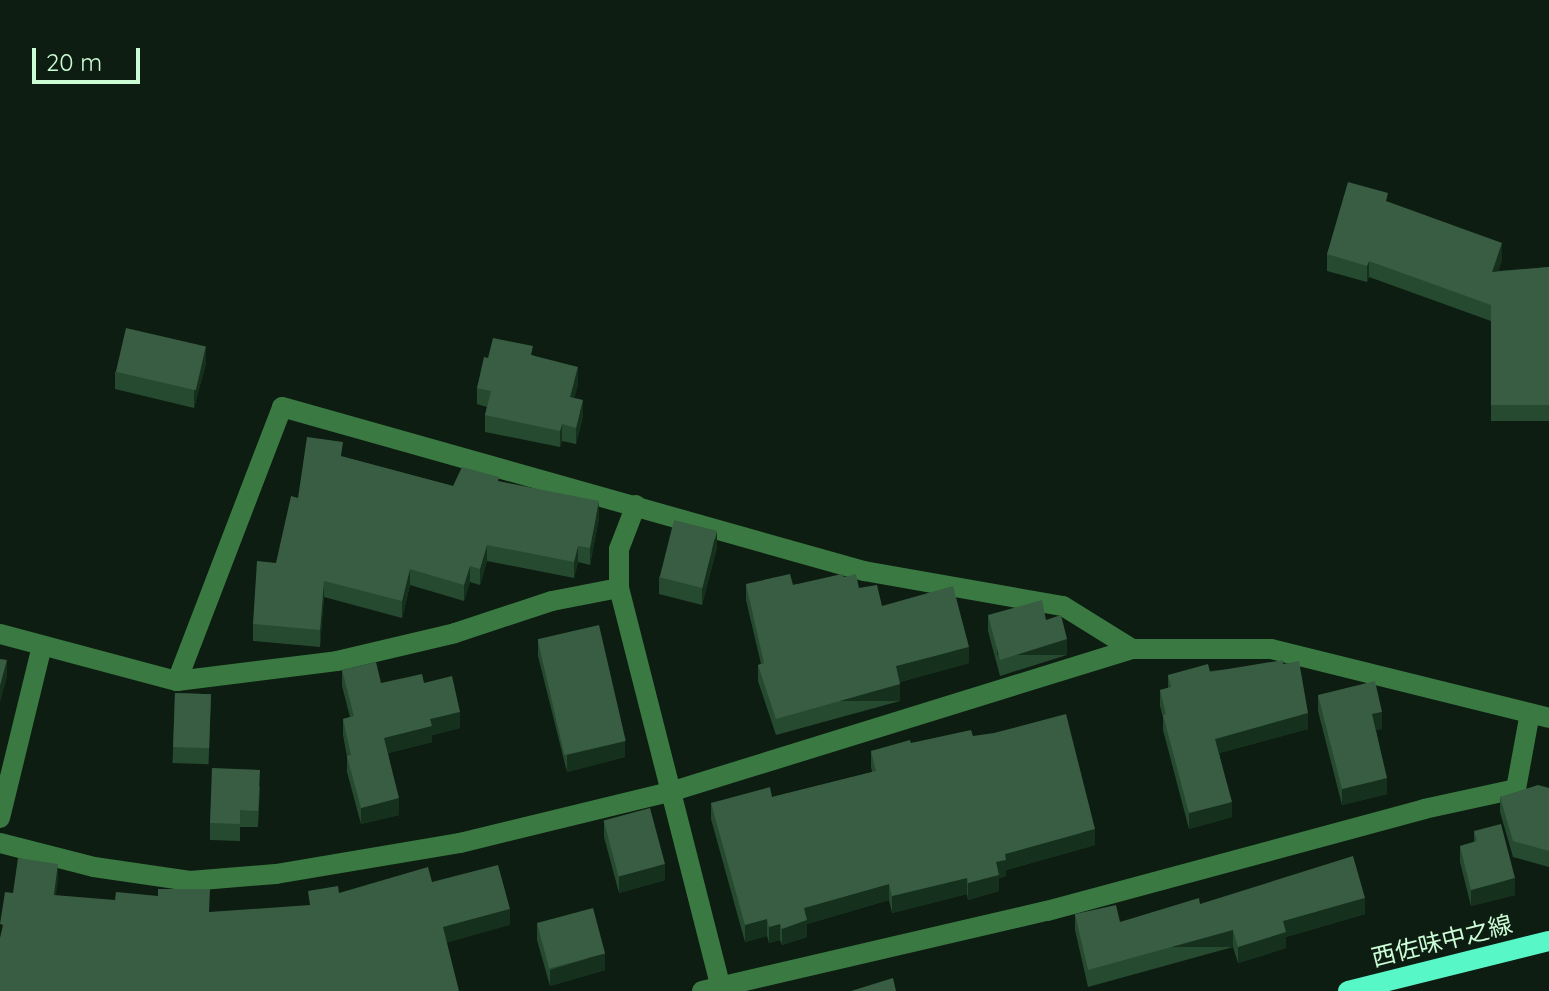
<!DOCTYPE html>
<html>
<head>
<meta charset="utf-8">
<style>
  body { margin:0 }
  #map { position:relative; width:1549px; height:991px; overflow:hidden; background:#0d1d11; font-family:Quicksand,"Noto Sans JP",sans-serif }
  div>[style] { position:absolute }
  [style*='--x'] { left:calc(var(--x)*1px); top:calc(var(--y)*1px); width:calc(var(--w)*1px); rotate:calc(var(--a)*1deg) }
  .minor>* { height:20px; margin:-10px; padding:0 10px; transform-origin:10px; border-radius:10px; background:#3a7a42 }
  .major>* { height:20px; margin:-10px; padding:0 10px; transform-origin:10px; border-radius:10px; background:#58f7c8 }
  .wall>* { inset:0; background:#264a30; transform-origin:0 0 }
  .shaded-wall>* { inset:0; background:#15301c; transform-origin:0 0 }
  .building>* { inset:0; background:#385d42; transform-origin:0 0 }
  span { translate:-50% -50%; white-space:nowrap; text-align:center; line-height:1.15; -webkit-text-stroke:7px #0d1d11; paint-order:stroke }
  .street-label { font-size:24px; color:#cbfcd5 }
  .scale { position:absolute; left:32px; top:48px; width:108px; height:36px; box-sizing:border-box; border:4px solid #cbfcd5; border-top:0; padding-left:10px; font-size:24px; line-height:28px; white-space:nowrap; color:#cbfcd5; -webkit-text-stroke:6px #0d1d11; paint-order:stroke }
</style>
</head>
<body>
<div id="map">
  <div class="minor">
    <i style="--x:636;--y:505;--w:47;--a:111.1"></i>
    <i style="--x:619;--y:549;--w:39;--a:90"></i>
    <i style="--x:619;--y:588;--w:416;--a:75.7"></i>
    <i style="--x:0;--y:634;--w:183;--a:14.9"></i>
    <i style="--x:177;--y:681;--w:161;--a:-7.1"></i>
    <i style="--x:337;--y:661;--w:121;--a:-13.3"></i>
    <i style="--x:455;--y:633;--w:102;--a:-18.3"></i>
    <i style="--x:552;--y:601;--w:68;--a:-11"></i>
    <i style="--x:177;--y:681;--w:293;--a:-69"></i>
    <i style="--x:282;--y:407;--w:605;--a:15.74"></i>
    <i style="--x:864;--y:571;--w:202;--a:10"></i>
    <i style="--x:1063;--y:606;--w:81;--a:31.9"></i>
    <i style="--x:0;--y:818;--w:177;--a:-76.3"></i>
    <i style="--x:0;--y:843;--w:97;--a:14.3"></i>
    <i style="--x:94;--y:867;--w:97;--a:8.3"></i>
    <i style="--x:190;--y:881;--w:86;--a:-4.7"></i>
    <i style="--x:276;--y:874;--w:187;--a:-9.6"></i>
    <i style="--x:460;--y:843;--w:216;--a:-13.7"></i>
    <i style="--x:670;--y:792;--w:484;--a:-17.2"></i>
    <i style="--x:1132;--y:649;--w:139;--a:0"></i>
    <i style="--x:1271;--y:649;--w:286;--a:13.9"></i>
    <i style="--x:702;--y:991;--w:354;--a:-13.1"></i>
    <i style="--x:1047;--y:911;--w:391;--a:-15.1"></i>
    <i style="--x:1424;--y:809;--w:94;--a:-12.3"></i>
    <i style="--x:1516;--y:789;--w:77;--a:-79.6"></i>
  </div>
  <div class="major">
    <i style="--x:1348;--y:991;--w:207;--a:-14"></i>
  </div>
  <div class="wall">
    <i style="clip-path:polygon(1388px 202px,1502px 260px,1498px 271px,1549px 267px,1549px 421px,1491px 421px,1491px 321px,1369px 277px,1367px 282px,1327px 271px,1327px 254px)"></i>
    <i style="clip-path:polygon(533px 355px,578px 384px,574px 398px,583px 416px,576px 444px,562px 441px,560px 447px,485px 432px,485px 415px,487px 407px,477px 404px,477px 388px,488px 358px)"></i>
    <i style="clip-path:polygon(206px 363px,194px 408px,115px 389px,115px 372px)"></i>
    <i style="clip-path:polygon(343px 457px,453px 486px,499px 482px,599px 518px,590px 565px,578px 562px,574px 578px,487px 561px,480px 585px,470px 582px,464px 601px,410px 585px,402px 618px,324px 597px,320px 647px,253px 641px,253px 624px,276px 563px,298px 498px)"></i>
    <i style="clip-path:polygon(717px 547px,702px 605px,659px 594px,659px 577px)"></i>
    <i style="clip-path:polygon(844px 577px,882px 606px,969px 663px,900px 682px,900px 701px,776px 735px,758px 681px,758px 665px,761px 664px,746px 600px,746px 584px,793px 585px)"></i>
    <i style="clip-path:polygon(988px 615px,1046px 620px,1067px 655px,1000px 676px,988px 631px)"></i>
    <i style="clip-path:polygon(538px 640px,625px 757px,567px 772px,538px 656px)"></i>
    <i style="clip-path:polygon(1283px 664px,1308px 729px,1219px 753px,1232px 817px,1189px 829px,1163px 730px,1163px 717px,1160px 706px,1160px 690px,1168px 688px,1168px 675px)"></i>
    <i style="clip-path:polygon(342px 670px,381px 683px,424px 683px,460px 728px,432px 735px,432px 742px,388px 753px,399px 815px,361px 824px,347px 772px,347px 757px,343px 735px,343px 719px,350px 717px,342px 686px)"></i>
    <i style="left:175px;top:693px;width:36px;height:70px;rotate:2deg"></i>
    <i style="clip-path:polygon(1318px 695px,1382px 729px,1376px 730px,1387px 794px,1342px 805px,1318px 711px)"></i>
    <i style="clip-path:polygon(973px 736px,1095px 845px,1006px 870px,1006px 876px,999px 878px,999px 891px,968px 900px,967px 894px,892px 913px,889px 900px,807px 924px,807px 937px,782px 945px,780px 940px,769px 943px,767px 936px,745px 942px,711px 819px,711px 803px,772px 797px,872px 772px,871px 767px,871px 751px,911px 743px)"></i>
    <i style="clip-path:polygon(260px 786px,258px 827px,240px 827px,240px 841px,210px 840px,210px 823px)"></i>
    <i style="clip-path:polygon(1549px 788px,1549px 867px,1513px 857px,1500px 812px,1500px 797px)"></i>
    <i style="clip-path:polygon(604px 821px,665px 880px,619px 893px,604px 837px)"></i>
    <i style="clip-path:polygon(1474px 831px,1515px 895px,1471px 906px,1460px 862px,1460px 846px,1474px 842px)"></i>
    <i style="clip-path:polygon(1200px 904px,1365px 914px,1286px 937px,1286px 948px,1238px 963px,1233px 947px,1088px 987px,1075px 930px,1075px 914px,1120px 922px)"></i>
    <i style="clip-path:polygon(537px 924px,605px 970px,550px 986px,537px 940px)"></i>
  </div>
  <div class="shaded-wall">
    <i style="clip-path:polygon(1502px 243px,1502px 260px,1492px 288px,1492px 272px)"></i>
    <i style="clip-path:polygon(1369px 261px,1369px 277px,1367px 282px,1367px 266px)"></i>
    <i style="clip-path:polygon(206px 347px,206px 363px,194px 408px,194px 391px)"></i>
    <i style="clip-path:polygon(578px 367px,578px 384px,570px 413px,570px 397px)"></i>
    <i style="clip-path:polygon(583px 400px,583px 416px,576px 444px,576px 428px)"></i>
    <i style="clip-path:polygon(562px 424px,562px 441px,560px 447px,560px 431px)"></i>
    <i style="clip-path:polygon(599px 501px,599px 518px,590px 565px,590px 548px)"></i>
    <i style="clip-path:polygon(717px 531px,717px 547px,702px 605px,702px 588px)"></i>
    <i style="clip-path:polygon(487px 545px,487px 561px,480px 585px,480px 569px)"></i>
    <i style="clip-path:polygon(578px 546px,578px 562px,574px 578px,574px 562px)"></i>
    <i style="clip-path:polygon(470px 566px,470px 582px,464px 601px,464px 585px)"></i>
    <i style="clip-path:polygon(410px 569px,410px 585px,402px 618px,402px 601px)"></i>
    <i style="clip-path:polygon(324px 581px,324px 597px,320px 647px,320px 630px)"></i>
    <i style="left:1067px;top:639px;width:16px;height:70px;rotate:90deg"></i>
    <i style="clip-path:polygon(969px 647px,969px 663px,896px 683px,896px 666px)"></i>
    <i style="clip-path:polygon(7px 660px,7px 677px,0 703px,0 686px)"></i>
    <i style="left:900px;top:684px;width:17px;height:129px;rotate:90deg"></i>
    <i style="clip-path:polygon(460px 712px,460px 728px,432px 735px,432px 742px,384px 754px,384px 738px,430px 719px)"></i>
    <i style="clip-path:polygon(1382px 712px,1382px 729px,1372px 731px,1372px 714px)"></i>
    <i style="clip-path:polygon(1308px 713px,1308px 729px,1215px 754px,1215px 739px)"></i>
    <i style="clip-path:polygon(625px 741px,625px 757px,567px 772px,567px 755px)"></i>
    <i style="clip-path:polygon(1387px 778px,1387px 794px,1342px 805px,1342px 789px)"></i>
    <i style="clip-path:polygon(399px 798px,399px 815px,361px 824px,361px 808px)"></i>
    <i style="clip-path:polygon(1232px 802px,1232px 817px,1189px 829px,1189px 813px)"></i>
    <i style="clip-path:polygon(1095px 829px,1095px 845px,1006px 870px,1006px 876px,999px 878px,999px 891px,968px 900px,968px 883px,1005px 854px)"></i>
    <i style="clip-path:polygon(58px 864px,58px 881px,54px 911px,54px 895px)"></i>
    <i style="clip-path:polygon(665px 864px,665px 880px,619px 893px,619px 876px)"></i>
    <i style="clip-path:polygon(967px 878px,967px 894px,892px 913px,892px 896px)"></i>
    <i style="clip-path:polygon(1515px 878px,1515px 895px,1471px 906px,1471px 890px)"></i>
    <i style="clip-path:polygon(889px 884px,889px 900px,807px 924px,807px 937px,782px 945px,782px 929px,804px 908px)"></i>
    <i style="clip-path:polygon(1365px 898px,1365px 914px,1286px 937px,1286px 948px,1238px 963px,1238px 947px,1283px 921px)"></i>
    <i style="clip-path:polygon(510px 909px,510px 925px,443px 944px,443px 927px)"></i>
    <i style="clip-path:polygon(767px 919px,767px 936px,745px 942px,745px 925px)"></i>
    <i style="clip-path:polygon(780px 924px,780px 940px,769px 943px,769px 927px)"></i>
    <i style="left:1233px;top:930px;width:17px;height:150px;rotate:90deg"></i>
    <i style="clip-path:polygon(605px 953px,605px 970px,550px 986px,550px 970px)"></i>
  </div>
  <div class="building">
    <i style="clip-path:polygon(1348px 182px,1388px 193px,1386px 201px,1502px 243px,1492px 272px,1549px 267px,1549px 405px,1491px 405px,1491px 305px,1369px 261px,1367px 266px,1327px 254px)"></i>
    <i style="left:126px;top:328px;width:82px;height:45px;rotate:13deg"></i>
    <i style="clip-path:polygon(493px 338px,533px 346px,531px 355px,578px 367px,570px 397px,583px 400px,576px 428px,562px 424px,560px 431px,485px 415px,491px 391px,477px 388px,484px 357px,488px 358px)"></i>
    <i style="clip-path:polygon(307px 437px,343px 442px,341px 456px,453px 486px,462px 467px,499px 477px,498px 481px,599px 501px,590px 548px,578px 546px,574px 562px,487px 545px,480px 569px,470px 566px,464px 585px,410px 569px,402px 601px,324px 581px,320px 630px,253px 624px,257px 561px,276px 563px,291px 496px,298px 498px)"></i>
    <i style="left:674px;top:520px;width:44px;height:59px;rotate:14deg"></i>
    <i style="clip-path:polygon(790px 574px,793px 585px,842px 574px,844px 577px,856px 574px,859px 588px,877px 585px,882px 606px,953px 586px,969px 647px,896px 666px,900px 684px,776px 719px,758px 665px,764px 663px,746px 584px)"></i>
    <i style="clip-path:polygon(1042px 600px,1046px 620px,1061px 615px,1067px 639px,1000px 660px,988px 615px)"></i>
    <i style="left:599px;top:625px;width:119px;height:63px;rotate:77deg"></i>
    <i style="clip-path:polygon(0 659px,7px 660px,0 686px)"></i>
    <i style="clip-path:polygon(1283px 660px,1283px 664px,1299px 661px,1308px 713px,1215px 739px,1232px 802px,1189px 813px,1163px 715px,1166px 714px,1160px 690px,1171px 687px,1168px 675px,1208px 664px,1210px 672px)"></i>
    <i style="clip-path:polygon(376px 662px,381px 683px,422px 674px,424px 683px,452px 676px,460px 712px,430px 719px,432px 726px,384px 738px,399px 798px,361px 808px,347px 756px,351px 755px,343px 719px,354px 716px,342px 670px)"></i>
    <i style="clip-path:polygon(1375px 681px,1382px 712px,1372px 714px,1387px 778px,1342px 789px,1318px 695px)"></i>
    <i style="left:175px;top:693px;width:36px;height:54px;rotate:2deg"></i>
    <i style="clip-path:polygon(1066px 714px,1095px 829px,1005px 854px,1006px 860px,996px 862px,999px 875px,968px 883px,967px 878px,892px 896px,889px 884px,804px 908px,807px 920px,782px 929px,780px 924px,769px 927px,767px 919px,745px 925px,711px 803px,770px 787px,772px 797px,876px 771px,871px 751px,910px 740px,911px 743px,971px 730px,973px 736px,994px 733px)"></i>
    <i style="clip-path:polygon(212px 768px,260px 770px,258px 811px,240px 810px,240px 824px,210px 823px)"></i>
    <i style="clip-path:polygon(1538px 785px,1549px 788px,1549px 851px,1513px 841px,1500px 797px)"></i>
    <i style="left:650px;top:808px;width:58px;height:48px;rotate:75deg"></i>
    <i style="clip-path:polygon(1501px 824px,1515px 878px,1471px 890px,1460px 846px,1477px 841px,1474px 831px)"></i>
    <i style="clip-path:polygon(1353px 856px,1365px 898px,1283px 921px,1286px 932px,1238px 947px,1233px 930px,1088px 970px,1075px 914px,1116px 905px,1120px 922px,1199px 898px,1200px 904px)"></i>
    <i style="clip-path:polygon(18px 858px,58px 864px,54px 895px,115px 900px,116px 892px,158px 896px,158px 889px,210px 889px,209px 912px,310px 905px,308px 891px,338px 886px,339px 893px,428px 867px,432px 882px,498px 865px,510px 909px,443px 927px,459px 991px,0 991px,0 938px,3px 925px,0 924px,5px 892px,13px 893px)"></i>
    <i style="left:593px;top:908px;width:47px;height:58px;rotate:75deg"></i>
    <i style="clip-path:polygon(893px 978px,896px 991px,851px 991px)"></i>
  </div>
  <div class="street-label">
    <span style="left:1442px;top:941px;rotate:-14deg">西佐味中之線</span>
  </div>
  <div class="scale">20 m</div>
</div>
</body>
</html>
